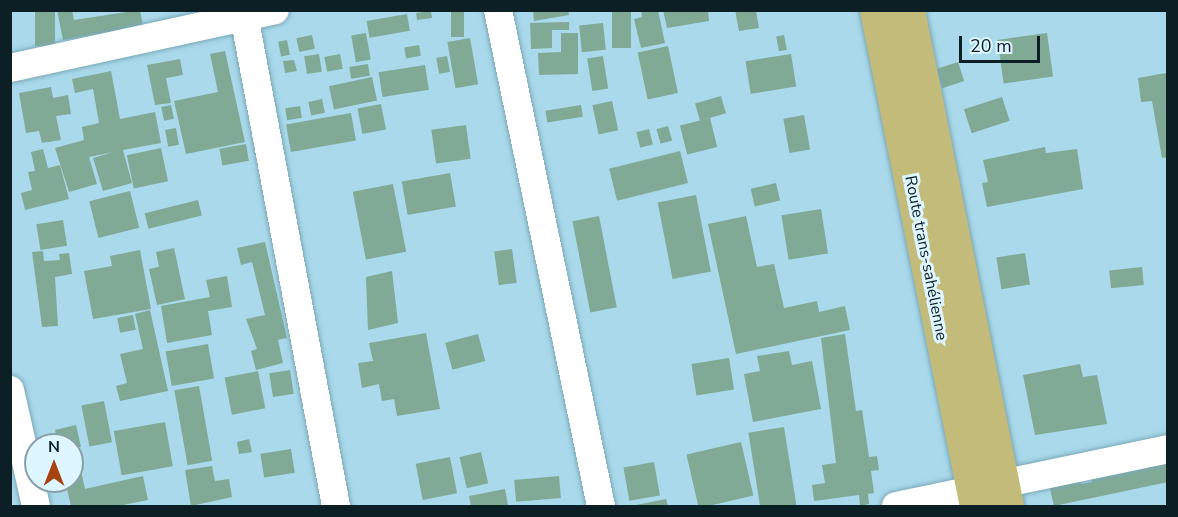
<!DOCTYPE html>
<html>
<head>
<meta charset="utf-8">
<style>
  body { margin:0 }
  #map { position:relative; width:1178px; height:517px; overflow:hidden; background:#a9d9eb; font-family:"Nunito Sans",sans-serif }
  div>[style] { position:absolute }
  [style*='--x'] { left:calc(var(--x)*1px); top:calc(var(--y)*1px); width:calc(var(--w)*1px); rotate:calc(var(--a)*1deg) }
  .building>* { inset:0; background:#80aa95; transform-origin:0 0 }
  .roads { filter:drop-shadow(0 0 2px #7aa8b8) drop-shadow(0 0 2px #7aa8b8) }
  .minor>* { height:28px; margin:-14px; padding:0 14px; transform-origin:14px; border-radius:14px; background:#fff }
  .trunk>* { height:33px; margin:-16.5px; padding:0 16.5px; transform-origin:16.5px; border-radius:16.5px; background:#c3bb7a }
  span { translate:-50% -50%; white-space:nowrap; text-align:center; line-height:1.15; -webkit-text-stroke:6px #def6ff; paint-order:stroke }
  .street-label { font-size:16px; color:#0c1f25 }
  .frame { position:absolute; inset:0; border:12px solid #0c1f25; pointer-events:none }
  .north { position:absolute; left:24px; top:433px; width:60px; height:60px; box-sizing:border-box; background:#def6ff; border:2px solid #8aa0a8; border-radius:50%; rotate:0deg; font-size:16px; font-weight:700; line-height:24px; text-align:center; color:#0c1f25 }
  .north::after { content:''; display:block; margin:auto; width:21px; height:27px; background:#a74310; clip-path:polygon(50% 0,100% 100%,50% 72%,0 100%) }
  .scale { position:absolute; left:959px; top:36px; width:81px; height:27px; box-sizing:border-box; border:3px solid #0c1f25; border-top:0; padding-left:8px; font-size:18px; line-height:21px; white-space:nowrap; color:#0c1f25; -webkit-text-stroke:4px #def6ff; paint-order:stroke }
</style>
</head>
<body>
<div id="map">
  <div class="building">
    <i style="left:35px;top:10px;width:20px;height:36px"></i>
    <i style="clip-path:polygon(57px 10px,72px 10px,74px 20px,140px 10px,143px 26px,63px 40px)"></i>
    <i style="left:451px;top:10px;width:13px;height:27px"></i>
    <i style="clip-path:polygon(533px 10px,568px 10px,569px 15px,534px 21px)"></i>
    <i style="left:612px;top:10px;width:19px;height:38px"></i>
    <i style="clip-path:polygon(641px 10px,658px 10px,665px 43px,641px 48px,634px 19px,642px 17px)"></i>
    <i style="clip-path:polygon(663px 10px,708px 10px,709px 21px,667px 28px)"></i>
    <i style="clip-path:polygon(735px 10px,756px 10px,759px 28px,739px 31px)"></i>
    <i style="left:431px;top:11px;width:7px;height:15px;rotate:82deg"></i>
    <i style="left:407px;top:14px;width:17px;height:41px;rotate:80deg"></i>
    <i style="clip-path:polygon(569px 22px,569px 30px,552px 30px,552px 48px,531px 49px,530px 23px)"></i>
    <i style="left:603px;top:23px;width:27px;height:24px;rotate:84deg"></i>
    <i style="left:366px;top:33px;width:27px;height:15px;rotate:80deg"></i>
    <i style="clip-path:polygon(561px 33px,578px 33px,578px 74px,539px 75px,538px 53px,561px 52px)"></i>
    <i style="left:1047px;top:33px;width:44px;height:50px;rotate:82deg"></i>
    <i style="left:312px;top:35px;width:14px;height:16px;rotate:78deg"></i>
    <i style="left:784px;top:35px;width:15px;height:8px;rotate:79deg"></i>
    <i style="left:470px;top:38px;width:47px;height:23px;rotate:80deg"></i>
    <i style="left:287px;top:40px;width:15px;height:9px;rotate:79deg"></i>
    <i style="left:419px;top:45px;width:11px;height:15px;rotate:80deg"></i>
    <i style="left:668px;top:46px;width:48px;height:31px;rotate:78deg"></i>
    <i style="clip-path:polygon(225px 51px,245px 142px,186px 154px,174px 101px,218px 92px,210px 54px)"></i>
    <i style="left:319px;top:54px;width:18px;height:15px;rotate:81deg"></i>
    <i style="left:340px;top:54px;width:15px;height:16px;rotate:79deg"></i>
    <i style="left:791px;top:54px;width:33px;height:46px;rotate:81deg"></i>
    <i style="left:447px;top:56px;width:16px;height:11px;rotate:79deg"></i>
    <i style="left:603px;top:56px;width:33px;height:16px;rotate:81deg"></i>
    <i style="clip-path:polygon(180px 59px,183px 75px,166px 78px,171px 103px,155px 105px,147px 65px)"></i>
    <i style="clip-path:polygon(294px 60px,297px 71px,285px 73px,283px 61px)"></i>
    <i style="left:958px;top:62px;width:20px;height:23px;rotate:72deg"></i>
    <i style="left:368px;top:64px;width:12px;height:19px;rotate:81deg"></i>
    <i style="left:425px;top:65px;width:25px;height:47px;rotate:81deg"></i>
    <i style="clip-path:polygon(111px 71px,120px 119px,155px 112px,161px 143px,123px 150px,132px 183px,103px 191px,93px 158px,113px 152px,89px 157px,97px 184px,69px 192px,55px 148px,84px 140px,82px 127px,99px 123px,93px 89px,75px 93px,72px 79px)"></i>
    <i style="clip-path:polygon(1166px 73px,1168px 157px,1162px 158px,1152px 101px,1141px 102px,1138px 78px)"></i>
    <i style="left:372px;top:77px;width:24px;height:44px;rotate:78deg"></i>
    <i style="clip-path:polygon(51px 87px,53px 98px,68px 95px,71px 114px,56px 116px,61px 140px,42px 143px,39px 131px,26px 133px,19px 93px)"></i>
    <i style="left:721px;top:96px;width:18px;height:27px;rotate:74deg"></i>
    <i style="left:1002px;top:97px;width:25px;height:40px;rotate:72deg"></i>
    <i style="left:322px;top:99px;width:14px;height:14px;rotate:78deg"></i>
    <i style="left:612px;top:101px;width:30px;height:20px;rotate:78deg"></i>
    <i style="left:381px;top:104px;width:26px;height:24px;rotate:79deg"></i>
    <i style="left:171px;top:105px;width:14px;height:10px;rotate:78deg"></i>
    <i style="left:581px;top:105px;width:12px;height:36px;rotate:81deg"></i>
    <i style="left:300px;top:106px;width:12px;height:15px;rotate:81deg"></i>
    <i style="left:351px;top:113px;width:28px;height:66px;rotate:80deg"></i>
    <i style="left:804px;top:115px;width:35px;height:21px;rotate:80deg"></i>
    <i style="left:710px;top:118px;width:30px;height:31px;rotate:76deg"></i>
    <i style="left:466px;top:125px;width:34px;height:35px;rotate:82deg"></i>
    <i style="left:668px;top:126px;width:15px;height:12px;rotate:74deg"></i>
    <i style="left:176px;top:128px;width:17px;height:11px;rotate:80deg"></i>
    <i style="left:649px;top:129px;width:16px;height:13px;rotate:76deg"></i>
    <i style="left:246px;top:144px;width:17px;height:27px;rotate:80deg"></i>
    <i style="clip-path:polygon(1045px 147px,1046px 153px,1077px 149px,1083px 189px,987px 207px,982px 183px,988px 182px,983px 160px)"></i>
    <i style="left:161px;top:148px;width:34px;height:35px;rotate:78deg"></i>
    <i style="clip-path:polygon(43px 149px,48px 168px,60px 165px,69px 199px,25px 210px,21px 193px,32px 190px,28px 172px,35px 171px,31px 152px)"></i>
    <i style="left:680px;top:151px;width:33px;height:73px;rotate:76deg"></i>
    <i style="left:450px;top:173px;width:34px;height:49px;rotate:80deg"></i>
    <i style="left:776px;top:183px;width:18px;height:26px;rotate:77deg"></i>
    <i style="left:393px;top:184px;width:69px;height:41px;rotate:79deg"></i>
    <i style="left:130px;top:191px;width:38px;height:42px;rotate:76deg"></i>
    <i style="left:696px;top:195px;width:78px;height:39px;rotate:79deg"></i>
    <i style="left:198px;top:200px;width:16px;height:55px;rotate:76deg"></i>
    <i style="left:821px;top:209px;width:45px;height:40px;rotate:81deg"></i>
    <i style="left:599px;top:216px;width:93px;height:27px;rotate:79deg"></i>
    <i style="clip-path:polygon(746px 216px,757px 267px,774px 264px,784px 308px,817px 301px,819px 312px,845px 306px,850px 330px,736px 354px,708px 224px)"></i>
    <i style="left:63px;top:220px;width:26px;height:27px;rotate:81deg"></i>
    <i style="clip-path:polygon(265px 242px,287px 338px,278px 340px,283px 363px,256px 370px,251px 351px,257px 349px,246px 319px,265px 315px,252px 262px,241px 265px,237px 248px)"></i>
    <i style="clip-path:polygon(174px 248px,185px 299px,157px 305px,149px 269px,159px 267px,156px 252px)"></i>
    <i style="left:512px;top:249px;width:34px;height:18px;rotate:82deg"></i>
    <i style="clip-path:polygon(140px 250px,151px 309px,93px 319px,84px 271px,112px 266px,110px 256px)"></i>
    <i style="clip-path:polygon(43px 251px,44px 261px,60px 260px,59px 254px,69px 253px,72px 274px,55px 277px,58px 326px,42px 327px,32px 252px)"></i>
    <i style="left:1025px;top:253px;width:32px;height:29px;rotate:81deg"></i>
    <i style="left:1142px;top:267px;width:18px;height:33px;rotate:84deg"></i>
    <i style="clip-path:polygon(392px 271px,398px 323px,368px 330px,366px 277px)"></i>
    <i style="clip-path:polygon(227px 276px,232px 307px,208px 311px,212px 335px,167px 343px,161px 306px,210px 297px,206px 280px)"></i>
    <i style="clip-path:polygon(150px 310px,168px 391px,120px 401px,116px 386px,127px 383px,120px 354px,143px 349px,135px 314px)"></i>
    <i style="left:133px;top:315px;width:15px;height:16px;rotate:79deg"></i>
    <i style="clip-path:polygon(426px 333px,440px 409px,397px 416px,394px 399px,382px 401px,379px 384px,362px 388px,358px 363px,373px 361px,369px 343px)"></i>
    <i style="left:478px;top:334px;width:28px;height:34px;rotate:75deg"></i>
    <i style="clip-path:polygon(845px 334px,856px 411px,862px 410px,869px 457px,877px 456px,879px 470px,871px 471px,874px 493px,868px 494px,869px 504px,860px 506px,859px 495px,814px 501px,812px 485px,825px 483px,822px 465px,836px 463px,821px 338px)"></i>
    <i style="left:208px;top:344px;width:35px;height:43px;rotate:80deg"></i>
    <i style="clip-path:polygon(789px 351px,792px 365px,812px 361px,821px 409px,753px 422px,744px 374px,760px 371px,757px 356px)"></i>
    <i style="left:729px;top:358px;width:32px;height:38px;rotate:81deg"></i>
    <i style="clip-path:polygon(1080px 364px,1083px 377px,1097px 375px,1107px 424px,1035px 435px,1023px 375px)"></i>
    <i style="left:290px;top:370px;width:24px;height:21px;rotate:81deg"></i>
    <i style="left:258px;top:371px;width:38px;height:34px;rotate:79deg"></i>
    <i style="left:199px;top:386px;width:76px;height:25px;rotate:80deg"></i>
    <i style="left:104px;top:401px;width:42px;height:23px;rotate:79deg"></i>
    <i style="left:165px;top:422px;width:45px;height:52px;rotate:80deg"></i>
    <i style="clip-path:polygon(76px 425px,81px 447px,58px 445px,55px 430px)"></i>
    <i style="left:784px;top:427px;width:80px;height:36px;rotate:81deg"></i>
    <i style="clip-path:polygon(249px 439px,252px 452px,239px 454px,237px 442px)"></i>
    <i style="left:741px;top:442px;width:55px;height:56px;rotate:77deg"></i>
    <i style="left:291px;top:449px;width:24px;height:31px;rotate:81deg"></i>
    <i style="left:481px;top:452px;width:32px;height:22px;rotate:77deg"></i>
    <i style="clip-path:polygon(78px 457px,85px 489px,143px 476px,148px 500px,118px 506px,71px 506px,65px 481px,72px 481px,72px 459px)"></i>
    <i style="left:450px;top:457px;width:37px;height:35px;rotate:79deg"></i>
    <i style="clip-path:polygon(1168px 461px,1168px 482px,1054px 506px,1049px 485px,1080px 478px,1081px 484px,1092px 482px,1091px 478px)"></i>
    <i style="left:654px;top:462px;width:34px;height:31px;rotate:80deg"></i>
    <i style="clip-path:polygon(212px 466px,215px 481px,229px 479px,232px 497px,191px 506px,185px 470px)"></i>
    <i style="left:559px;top:476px;width:22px;height:45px;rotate:85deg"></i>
    <i style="clip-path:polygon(505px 489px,508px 506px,471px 506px,469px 496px)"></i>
    <i style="clip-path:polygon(666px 499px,668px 506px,636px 506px,636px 505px)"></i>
  </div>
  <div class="roads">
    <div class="minor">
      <i style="--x:243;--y:10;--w:505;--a:79.38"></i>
      <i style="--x:498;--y:10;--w:507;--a:78.27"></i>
      <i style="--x:10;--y:68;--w:271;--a:-12.3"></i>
      <i style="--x:10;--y:390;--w:119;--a:77.4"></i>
      <i style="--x:896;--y:506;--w:278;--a:-11.8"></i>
    </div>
    <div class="trunk">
      <i style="--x:876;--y:10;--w:506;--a:78.6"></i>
      <i style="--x:908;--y:10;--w:506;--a:78.71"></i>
    </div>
  </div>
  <div class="street-label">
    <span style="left:926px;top:258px;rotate:79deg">Route trans-sahélienne</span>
  </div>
  <div class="frame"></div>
  <div class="north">N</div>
  <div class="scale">20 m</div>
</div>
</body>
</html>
